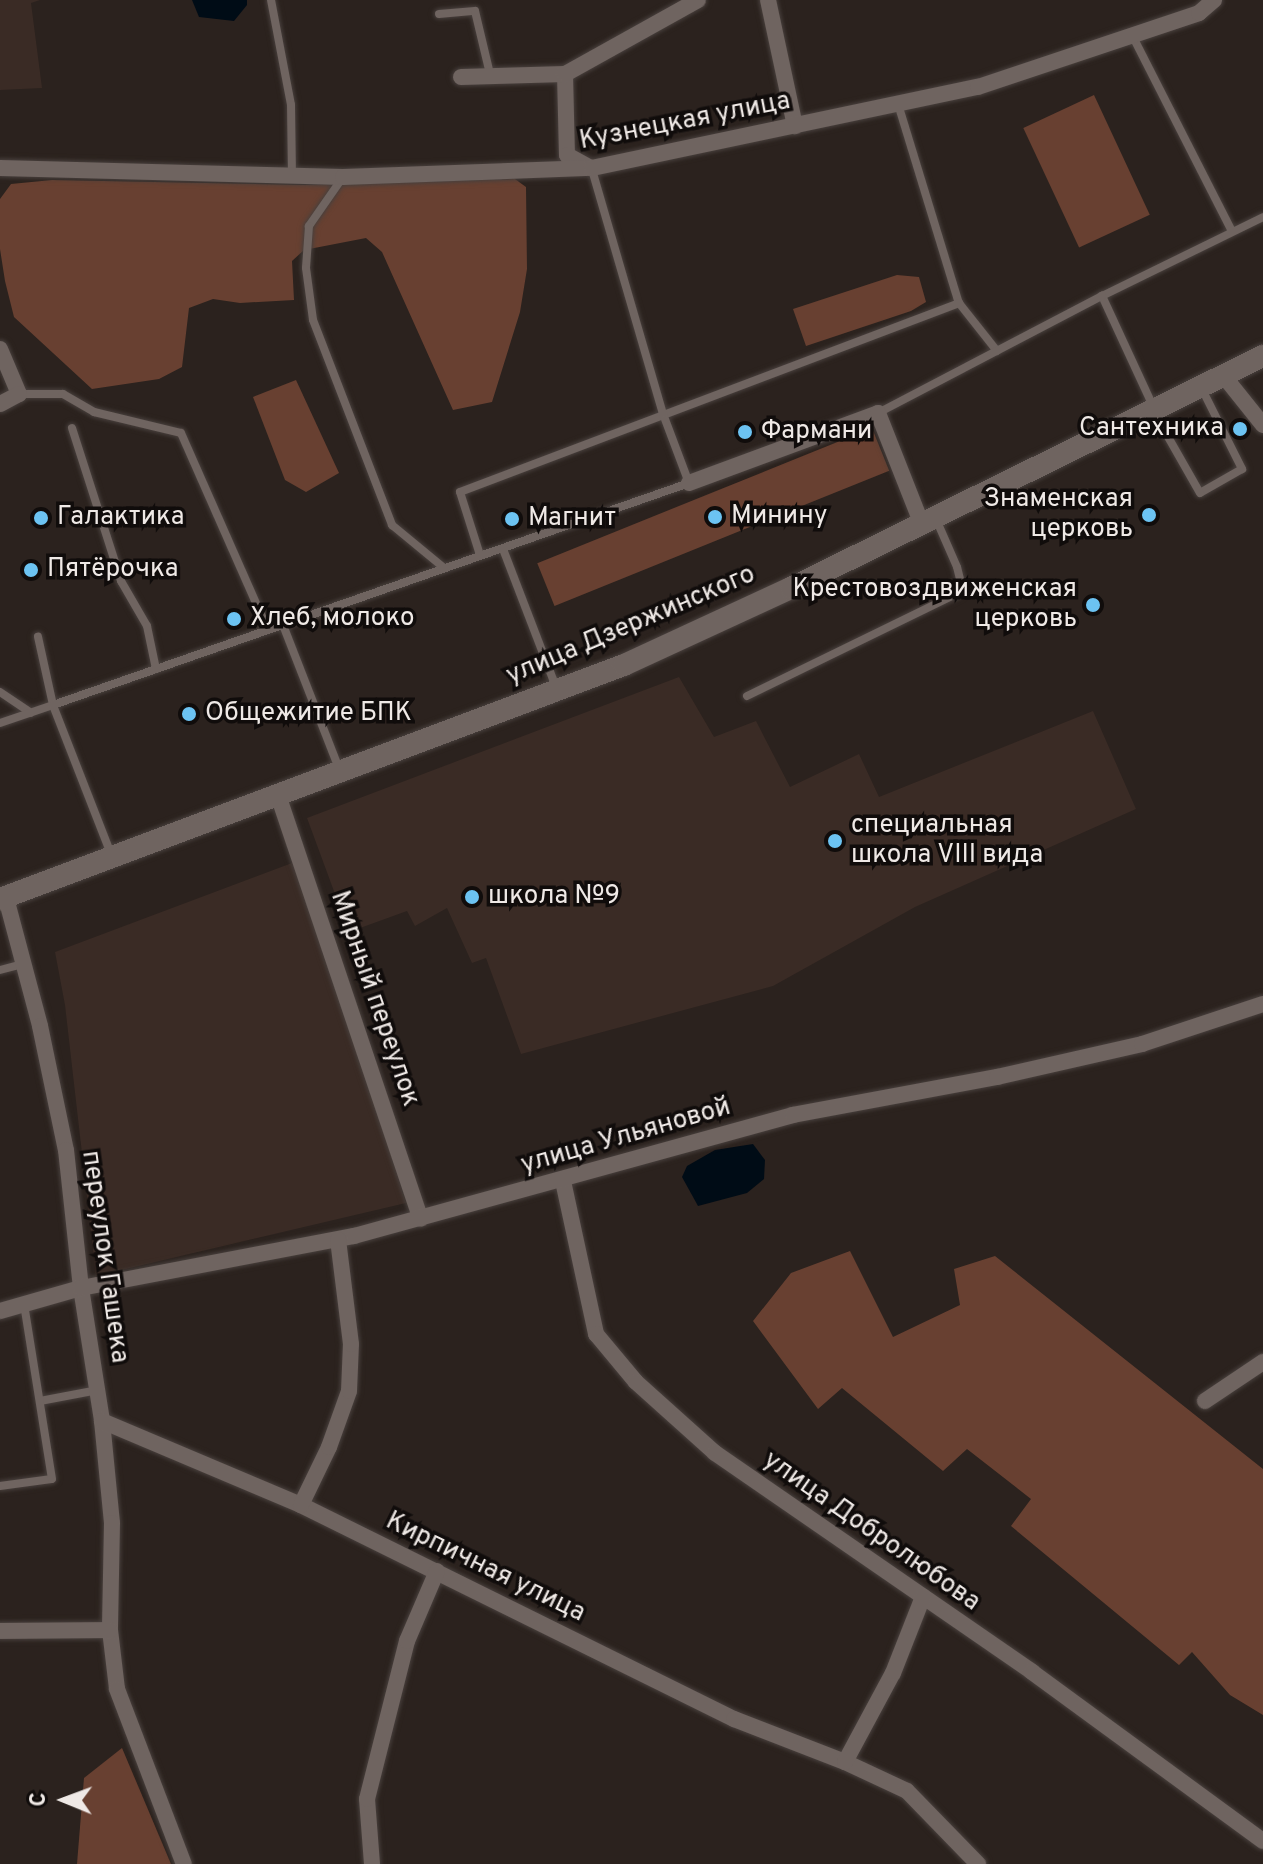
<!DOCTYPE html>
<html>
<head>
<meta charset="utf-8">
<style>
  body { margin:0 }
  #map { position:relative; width:1263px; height:1864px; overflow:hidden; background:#2b221e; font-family:Overpass,sans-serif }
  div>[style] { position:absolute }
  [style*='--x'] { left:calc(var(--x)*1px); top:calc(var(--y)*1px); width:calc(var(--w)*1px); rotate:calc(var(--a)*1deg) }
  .built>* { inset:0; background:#3a2b25 }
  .green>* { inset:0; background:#684031; transform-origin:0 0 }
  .water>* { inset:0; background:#000c16 }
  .roads { filter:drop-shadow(0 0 2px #48403d) drop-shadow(0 0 2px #48403d) }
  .service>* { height:8px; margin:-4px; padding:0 4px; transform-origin:4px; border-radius:4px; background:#6f6460 }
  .minor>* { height:16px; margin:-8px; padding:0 8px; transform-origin:8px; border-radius:8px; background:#6f6460 }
  .secondary>* { height:22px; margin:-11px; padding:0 11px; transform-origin:11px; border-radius:11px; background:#6f6460 }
  .dots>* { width:22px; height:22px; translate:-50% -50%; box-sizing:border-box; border:4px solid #100c0b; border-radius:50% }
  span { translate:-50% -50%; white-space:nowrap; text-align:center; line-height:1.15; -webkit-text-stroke:7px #100c0b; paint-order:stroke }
  .street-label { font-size:26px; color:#efe9e6 }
  .poi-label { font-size:26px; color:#efe9e6 }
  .right { translate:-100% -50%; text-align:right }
  .left { translate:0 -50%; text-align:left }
  .north { position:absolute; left:24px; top:1760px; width:80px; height:80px; -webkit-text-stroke:6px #100c0b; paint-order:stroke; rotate:271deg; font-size:22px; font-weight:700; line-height:32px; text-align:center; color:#efe9e6 }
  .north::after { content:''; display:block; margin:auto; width:28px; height:36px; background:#efe9e6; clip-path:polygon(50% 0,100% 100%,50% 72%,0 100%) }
</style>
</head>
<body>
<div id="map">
  <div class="built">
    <i style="clip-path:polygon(0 0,40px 0,31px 3px,42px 88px,0 90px)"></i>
    <i style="clip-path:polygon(679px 677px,714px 737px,756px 721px,790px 787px,859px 754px,879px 797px,1093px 711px,1136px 809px,915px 907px,773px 986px,521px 1054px,486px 958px,472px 963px,447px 908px,415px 926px,407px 911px,349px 932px,307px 818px)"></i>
    <i style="clip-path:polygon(292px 863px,319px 927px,406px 1203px,96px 1276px,65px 1005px,55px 952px)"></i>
  </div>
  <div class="green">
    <i style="left:1094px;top:95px;width:132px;height:78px;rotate:65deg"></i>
    <i style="clip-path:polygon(515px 179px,526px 187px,527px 269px,520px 312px,492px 402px,453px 410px,382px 252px,366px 238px,304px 250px,292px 261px,294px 300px,240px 303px,213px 299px,189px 308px,182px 367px,159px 379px,92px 389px,14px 317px,5px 281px,0 249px,0 199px,11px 184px,52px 180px,303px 185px)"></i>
    <i style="clip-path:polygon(897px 275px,919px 277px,926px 302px,911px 311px,806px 346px,793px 309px)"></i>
    <i style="clip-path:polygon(296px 380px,339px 473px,306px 492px,285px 480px,253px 397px)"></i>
    <i style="left:872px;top:428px;width:46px;height:361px;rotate:68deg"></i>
    <i style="clip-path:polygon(850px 1251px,893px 1337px,960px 1305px,954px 1269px,995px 1256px,1263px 1469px,1263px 1715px,1230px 1695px,1192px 1652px,1179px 1665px,1011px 1526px,1031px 1499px,967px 1449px,943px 1471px,842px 1388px,818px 1409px,753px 1321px,791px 1273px)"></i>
    <i style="clip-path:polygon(122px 1748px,171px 1864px,77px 1864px,84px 1778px)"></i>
  </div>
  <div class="water">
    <i style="clip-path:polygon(192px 0,247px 0,247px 5px,234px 21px,199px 17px)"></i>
    <i style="clip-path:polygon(753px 1144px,765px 1160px,764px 1179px,747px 1193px,698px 1206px,682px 1177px,687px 1166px,715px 1150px)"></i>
  </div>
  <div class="roads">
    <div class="service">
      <i style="--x:271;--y:0;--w:107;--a:79.2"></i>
      <i style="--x:291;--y:105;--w:70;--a:89.2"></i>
      <i style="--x:439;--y:14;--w:36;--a:-5"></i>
      <i style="--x:475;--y:11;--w:65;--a:76.6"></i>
      <i style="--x:1132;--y:35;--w:220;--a:63"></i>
      <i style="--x:898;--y:104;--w:208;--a:73"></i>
      <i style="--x:959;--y:303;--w:61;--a:51.6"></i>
      <i style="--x:343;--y:177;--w:60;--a:124.8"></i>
      <i style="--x:309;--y:226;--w:42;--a:94.1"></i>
      <i style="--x:306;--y:268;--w:52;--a:82.3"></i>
      <i style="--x:313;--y:320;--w:220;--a:68.9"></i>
      <i style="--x:392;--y:525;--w:66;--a:39.5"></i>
      <i style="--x:1201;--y:387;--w:92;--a:63.4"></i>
      <i style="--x:1242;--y:469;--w:48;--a:150.3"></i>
      <i style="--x:1200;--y:493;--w:73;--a:-119.7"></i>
      <i style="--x:1164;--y:430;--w:148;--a:-114.8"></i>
      <i style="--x:1102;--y:296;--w:179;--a:-26.1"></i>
      <i style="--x:19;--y:394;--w:44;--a:0"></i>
      <i style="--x:63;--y:394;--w:36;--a:30"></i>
      <i style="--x:94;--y:412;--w:89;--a:13.6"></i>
      <i style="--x:181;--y:433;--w:215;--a:66.2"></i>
      <i style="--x:878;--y:413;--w:253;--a:-27.6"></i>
      <i style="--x:72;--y:428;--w:161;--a:72.2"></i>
      <i style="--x:121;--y:581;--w:52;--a:60"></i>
      <i style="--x:147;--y:626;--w:44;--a:78.2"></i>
      <i style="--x:503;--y:549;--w:151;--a:69"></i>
      <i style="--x:480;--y:555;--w:66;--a:-107.6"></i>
      <i style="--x:460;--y:492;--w:534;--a:-20.74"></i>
      <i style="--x:283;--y:625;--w:157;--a:68.7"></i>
      <i style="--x:0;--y:692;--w:37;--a:34"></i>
      <i style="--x:747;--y:696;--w:235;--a:-26"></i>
      <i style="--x:958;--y:593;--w:10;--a:-73"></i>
      <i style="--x:961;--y:583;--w:16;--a:-104"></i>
      <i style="--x:957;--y:567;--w:52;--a:-113.6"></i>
      <i style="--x:0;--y:723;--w:56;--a:-18.8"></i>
      <i style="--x:53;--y:705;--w:70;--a:-102.4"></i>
      <i style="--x:111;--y:854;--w:160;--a:-111.3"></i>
      <i style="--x:53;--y:705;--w:674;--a:-19.24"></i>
      <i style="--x:689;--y:483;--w:74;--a:-110.6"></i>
      <i style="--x:663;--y:414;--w:255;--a:-106.2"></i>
      <i style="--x:0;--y:970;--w:24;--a:-15"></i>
      <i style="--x:40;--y:1401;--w:59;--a:-10.7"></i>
      <i style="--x:0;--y:1486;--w:52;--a:-7.7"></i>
      <i style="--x:52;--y:1479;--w:177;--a:-99.1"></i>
    </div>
    <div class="minor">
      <i style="--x:768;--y:0;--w:129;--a:77.9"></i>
      <i style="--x:565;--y:74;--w:81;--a:88.6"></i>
      <i style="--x:567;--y:155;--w:25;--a:29"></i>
      <i style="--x:461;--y:77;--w:104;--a:-1.7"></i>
      <i style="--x:565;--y:74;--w:152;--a:-29.1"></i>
      <i style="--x:0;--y:168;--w:343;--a:1.5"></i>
      <i style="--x:343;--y:177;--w:249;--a:-2.1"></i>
      <i style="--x:592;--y:168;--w:394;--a:-11.9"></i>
      <i style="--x:978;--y:87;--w:233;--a:-18.5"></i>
      <i style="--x:1199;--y:13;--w:20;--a:-41"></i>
      <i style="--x:0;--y:349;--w:49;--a:67.1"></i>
      <i style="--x:19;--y:394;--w:21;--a:152"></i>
      <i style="--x:1223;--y:375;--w:64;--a:51.3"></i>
      <i style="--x:689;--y:483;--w:202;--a:-20.3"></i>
      <i style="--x:878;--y:413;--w:117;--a:68.5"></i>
      <i style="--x:278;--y:795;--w:447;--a:71.4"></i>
      <i style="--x:6;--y:898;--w:132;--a:75.1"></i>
      <i style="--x:40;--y:1026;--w:127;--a:78.2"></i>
      <i style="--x:66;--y:1150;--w:139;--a:83.8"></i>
      <i style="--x:81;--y:1288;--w:135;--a:81"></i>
      <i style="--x:102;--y:1421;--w:102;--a:84.4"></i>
      <i style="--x:112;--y:1523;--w:107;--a:91.1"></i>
      <i style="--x:110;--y:1630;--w:59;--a:83.2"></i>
      <i style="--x:117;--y:1689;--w:187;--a:69.1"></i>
      <i style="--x:563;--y:1181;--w:157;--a:77.8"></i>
      <i style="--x:596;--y:1334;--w:62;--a:50.2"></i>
      <i style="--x:636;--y:1382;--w:106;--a:41.9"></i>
      <i style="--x:715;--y:1453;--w:385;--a:34.6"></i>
      <i style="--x:1032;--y:1672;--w:286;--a:36.2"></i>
      <i style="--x:0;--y:1311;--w:84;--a:-15.9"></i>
      <i style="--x:81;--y:1288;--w:278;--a:-10.8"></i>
      <i style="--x:354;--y:1236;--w:455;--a:-15.4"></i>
      <i style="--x:793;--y:1115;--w:208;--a:-10.6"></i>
      <i style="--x:997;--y:1077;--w:149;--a:-12.8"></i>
      <i style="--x:1142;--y:1044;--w:127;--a:-18.3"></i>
      <i style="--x:1205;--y:1401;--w:70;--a:-33.9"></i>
      <i style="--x:102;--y:1421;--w:216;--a:22.9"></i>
      <i style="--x:301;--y:1505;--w:483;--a:26.3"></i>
      <i style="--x:734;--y:1719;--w:119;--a:21.2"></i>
      <i style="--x:845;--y:1762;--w:68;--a:25.1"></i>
      <i style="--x:907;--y:1791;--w:102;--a:45.8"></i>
      <i style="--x:301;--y:1505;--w:64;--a:-64.2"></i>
      <i style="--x:329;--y:1447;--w:59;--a:-70.3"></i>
      <i style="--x:349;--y:1391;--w:47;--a:-87.6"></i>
      <i style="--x:351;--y:1344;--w:105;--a:-97.1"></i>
      <i style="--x:0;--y:1631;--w:110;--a:-0.5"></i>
      <i style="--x:845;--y:1762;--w:101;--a:-61.7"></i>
      <i style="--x:893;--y:1673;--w:82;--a:-68.5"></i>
      <i style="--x:372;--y:1864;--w:65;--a:-94.4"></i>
      <i style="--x:367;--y:1799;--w:163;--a:-75.8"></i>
      <i style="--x:407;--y:1641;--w:76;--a:-66.8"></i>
    </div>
    <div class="secondary">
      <i style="--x:0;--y:899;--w:666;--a:-20.56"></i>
      <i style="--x:624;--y:665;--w:184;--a:-24.8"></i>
      <i style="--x:791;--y:588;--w:526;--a:-26.18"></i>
    </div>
  </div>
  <div class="dots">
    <i style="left:1240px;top:429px;background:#6cc3f2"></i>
    <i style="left:745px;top:432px;background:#6cc3f2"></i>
    <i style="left:1149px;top:515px;background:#6cc3f2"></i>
    <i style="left:715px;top:517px;background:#6cc3f2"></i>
    <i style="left:41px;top:518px;background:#6cc3f2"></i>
    <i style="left:512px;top:519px;background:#6cc3f2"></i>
    <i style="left:31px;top:570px;background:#6cc3f2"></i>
    <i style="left:1093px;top:605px;background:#6cc3f2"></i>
    <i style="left:234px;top:619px;background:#6cc3f2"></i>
    <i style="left:189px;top:714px;background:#6cc3f2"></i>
    <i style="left:835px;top:841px;background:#6cc3f2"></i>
    <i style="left:472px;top:897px;background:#6cc3f2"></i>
  </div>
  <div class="street-label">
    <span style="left:685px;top:122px;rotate:-11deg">Кузнецкая улица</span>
    <span style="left:631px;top:626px;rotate:-23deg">улица Дзержинского</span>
    <span style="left:374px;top:999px;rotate:71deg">Мирный переулок</span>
    <span style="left:626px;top:1137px;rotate:-16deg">улица Ульяновой</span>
    <span style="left:104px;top:1257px;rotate:82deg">переулок Гашека</span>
    <span style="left:871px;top:1532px;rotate:35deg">улица Добролюбова</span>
    <span style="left:485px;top:1568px;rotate:26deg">Кирпичная улица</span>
  </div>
  <div class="poi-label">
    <span class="right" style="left:1224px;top:429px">Сантехника</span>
    <span class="left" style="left:761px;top:432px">Фармани</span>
    <span class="right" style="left:1133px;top:515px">Знаменская<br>церковь</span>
    <span class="left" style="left:731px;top:517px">Минину</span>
    <span class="left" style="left:57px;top:518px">Галактика</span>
    <span class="left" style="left:528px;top:519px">Магнит</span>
    <span class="left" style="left:47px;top:570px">Пятёрочка</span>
    <span class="right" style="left:1077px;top:605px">Крестовоздвиженская<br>церковь</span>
    <span class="left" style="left:250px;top:619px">Хлеб, молоко</span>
    <span class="left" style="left:205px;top:714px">Общежитие БПК</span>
    <span class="left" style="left:851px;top:841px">специальная<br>школа VIII вида</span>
    <span class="left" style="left:488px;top:897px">школа №9</span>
  </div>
  <div class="north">С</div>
</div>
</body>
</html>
